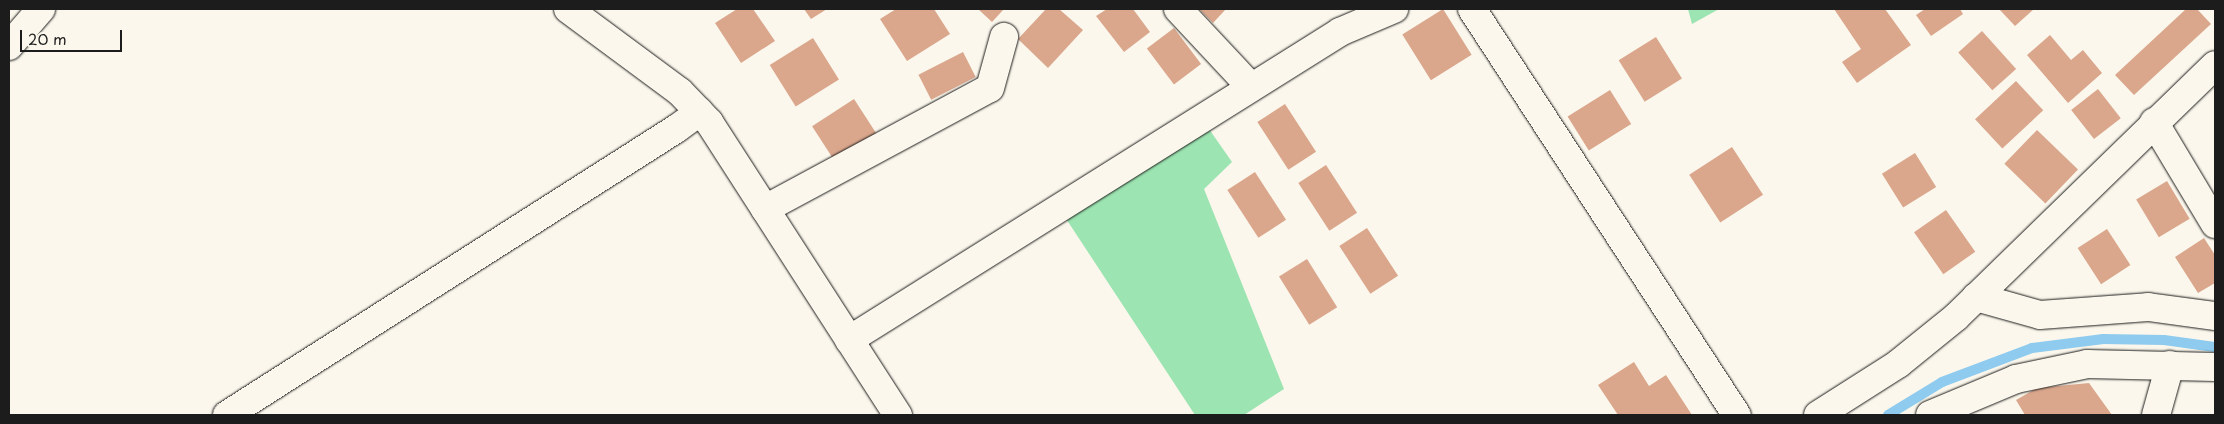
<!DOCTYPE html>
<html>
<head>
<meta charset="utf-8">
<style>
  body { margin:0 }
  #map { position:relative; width:2224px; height:424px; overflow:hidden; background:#fbf7ec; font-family:"Playpen Sans",sans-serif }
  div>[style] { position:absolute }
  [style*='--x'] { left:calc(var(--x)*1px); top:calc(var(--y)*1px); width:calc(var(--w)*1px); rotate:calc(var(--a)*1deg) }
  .green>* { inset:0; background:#9ce4b1 }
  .stream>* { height:10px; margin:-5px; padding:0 5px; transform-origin:5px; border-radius:5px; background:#8ecbef }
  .building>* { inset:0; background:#daa78d; transform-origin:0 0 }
  .roads { filter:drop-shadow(0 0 1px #1c1c1c) drop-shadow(0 0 1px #1c1c1c) }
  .minor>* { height:28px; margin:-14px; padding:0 14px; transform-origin:14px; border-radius:14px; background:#fbf7ec }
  span { translate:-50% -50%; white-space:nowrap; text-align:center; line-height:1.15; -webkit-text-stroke:4.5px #fbf7ec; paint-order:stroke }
  .frame { position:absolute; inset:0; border:10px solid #1c1c1c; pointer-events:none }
  .scale { position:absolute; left:20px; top:30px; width:102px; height:22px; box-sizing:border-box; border:2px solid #1c1c1c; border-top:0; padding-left:6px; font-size:15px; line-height:18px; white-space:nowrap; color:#1c1c1c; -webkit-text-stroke:4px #fbf7ec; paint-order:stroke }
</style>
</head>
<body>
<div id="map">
  <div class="green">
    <i style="clip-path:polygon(1688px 9px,1719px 9px,1692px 24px)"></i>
    <i style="clip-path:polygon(1202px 119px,1232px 162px,1204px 189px,1284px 389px,1244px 415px,1195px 415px,1059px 208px)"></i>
  </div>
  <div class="stream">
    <i style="--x:1888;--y:415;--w:63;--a:-31.4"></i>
    <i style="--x:1942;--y:382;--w:96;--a:-20.7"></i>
    <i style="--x:2032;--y:348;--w:72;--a:-7.2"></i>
    <i style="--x:2103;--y:339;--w:61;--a:0.9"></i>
    <i style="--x:2164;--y:340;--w:51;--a:7.8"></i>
  </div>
  <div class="building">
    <i style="clip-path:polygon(737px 9px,753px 9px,775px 41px,741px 63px,715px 23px)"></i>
    <i style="clip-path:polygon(804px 9px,827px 9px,811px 19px)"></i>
    <i style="clip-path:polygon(896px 9px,934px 9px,950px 34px,907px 61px,880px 19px)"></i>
    <i style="clip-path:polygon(978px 9px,1004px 9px,992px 22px)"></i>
    <i style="clip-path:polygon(1046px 9px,1059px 9px,1083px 30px,1048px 68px,1018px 39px)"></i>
    <i style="clip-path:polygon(1107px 9px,1133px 9px,1150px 32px,1124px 52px,1096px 16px)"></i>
    <i style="clip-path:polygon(1199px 9px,1226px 9px,1213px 23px)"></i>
    <i style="left:1443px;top:9px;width:54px;height:48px;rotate:58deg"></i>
    <i style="clip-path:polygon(1834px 9px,1885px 9px,1911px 45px,1857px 83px,1842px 62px,1861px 49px)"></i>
    <i style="clip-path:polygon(1925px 9px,1960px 9px,1963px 14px,1931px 36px,1916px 15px)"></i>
    <i style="clip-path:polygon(1999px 9px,2034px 9px,2015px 26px)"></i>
    <i style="clip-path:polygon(2186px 9px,2197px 9px,2211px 24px,2134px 95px,2115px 75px)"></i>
    <i style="left:1174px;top:28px;width:45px;height:34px;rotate:53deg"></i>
    <i style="left:1982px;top:31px;width:51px;height:32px;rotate:48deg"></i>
    <i style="clip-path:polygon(2050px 35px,2071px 60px,2083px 50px,2102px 73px,2068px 103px,2027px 55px)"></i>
    <i style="left:1656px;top:37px;width:49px;height:44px;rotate:58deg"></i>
    <i style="left:813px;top:38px;width:49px;height:51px;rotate:58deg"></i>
    <i style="left:963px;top:52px;width:28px;height:50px;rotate:63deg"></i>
    <i style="left:2016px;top:81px;width:40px;height:56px;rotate:47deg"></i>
    <i style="left:2098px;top:89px;width:37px;height:34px;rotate:52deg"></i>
    <i style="left:1610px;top:90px;width:40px;height:50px;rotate:58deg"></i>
    <i style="left:854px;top:99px;width:42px;height:50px;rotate:57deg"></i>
    <i style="left:1285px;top:104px;width:57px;height:33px;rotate:57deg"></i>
    <i style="left:2037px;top:130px;width:57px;height:47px;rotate:44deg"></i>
    <i style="left:1732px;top:147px;width:57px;height:51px;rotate:57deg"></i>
    <i style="left:1915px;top:153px;width:40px;height:39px;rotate:58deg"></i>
    <i style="left:1326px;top:165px;width:57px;height:33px;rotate:57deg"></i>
    <i style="left:1255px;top:172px;width:57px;height:33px;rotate:57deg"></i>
    <i style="left:2167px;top:181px;width:44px;height:36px;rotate:59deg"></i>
    <i style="left:1946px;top:210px;width:51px;height:39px;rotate:55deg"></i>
    <i style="left:1367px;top:228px;width:57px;height:33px;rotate:57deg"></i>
    <i style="left:2107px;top:229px;width:43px;height:35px;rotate:57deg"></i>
    <i style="clip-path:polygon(2204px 238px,2215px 255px,2215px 283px,2198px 293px,2175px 257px)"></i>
    <i style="left:1307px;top:259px;width:57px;height:33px;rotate:58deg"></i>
    <i style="clip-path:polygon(1634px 362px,1649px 386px,1666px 375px,1692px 415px,1618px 415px,1598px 385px)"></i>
    <i style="clip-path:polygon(2089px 383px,2112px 415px,2025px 415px,2016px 400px,2037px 388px)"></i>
  </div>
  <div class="roads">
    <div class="minor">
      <i style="--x:568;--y:9;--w:139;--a:36.5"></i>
      <i style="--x:680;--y:92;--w:42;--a:46"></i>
      <i style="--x:709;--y:122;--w:349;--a:57.2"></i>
      <i style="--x:1178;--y:9;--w:107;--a:46.9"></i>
      <i style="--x:1472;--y:9;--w:485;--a:56.9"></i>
      <i style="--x:9;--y:46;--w:49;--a:-49.1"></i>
      <i style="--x:2154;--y:122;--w:119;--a:59.1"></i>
      <i style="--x:765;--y:209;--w:255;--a:-28.3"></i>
      <i style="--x:990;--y:88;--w:53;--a:-74.6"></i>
      <i style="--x:1976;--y:297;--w:66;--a:15.7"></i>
      <i style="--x:2040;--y:315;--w:108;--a:-4.2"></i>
      <i style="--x:2148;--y:307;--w:68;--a:7.7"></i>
      <i style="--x:849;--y:340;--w:580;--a:-32.1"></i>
      <i style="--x:1340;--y:32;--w:59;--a:-23.1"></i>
      <i style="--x:227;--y:415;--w:532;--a:-32.5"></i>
      <i style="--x:676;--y:129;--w:29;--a:-36"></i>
      <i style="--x:1818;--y:415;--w:95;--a:-32.5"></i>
      <i style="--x:1898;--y:364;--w:75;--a:-39"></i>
      <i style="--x:1956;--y:317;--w:361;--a:-44.2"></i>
      <i style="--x:1930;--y:415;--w:93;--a:-22.7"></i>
      <i style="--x:2016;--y:379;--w:73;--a:-11.9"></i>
      <i style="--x:2087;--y:364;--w:128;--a:1.3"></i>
      <i style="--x:2156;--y:415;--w:52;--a:-74.4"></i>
    </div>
  </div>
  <div class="frame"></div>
  <div class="scale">20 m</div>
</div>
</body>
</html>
